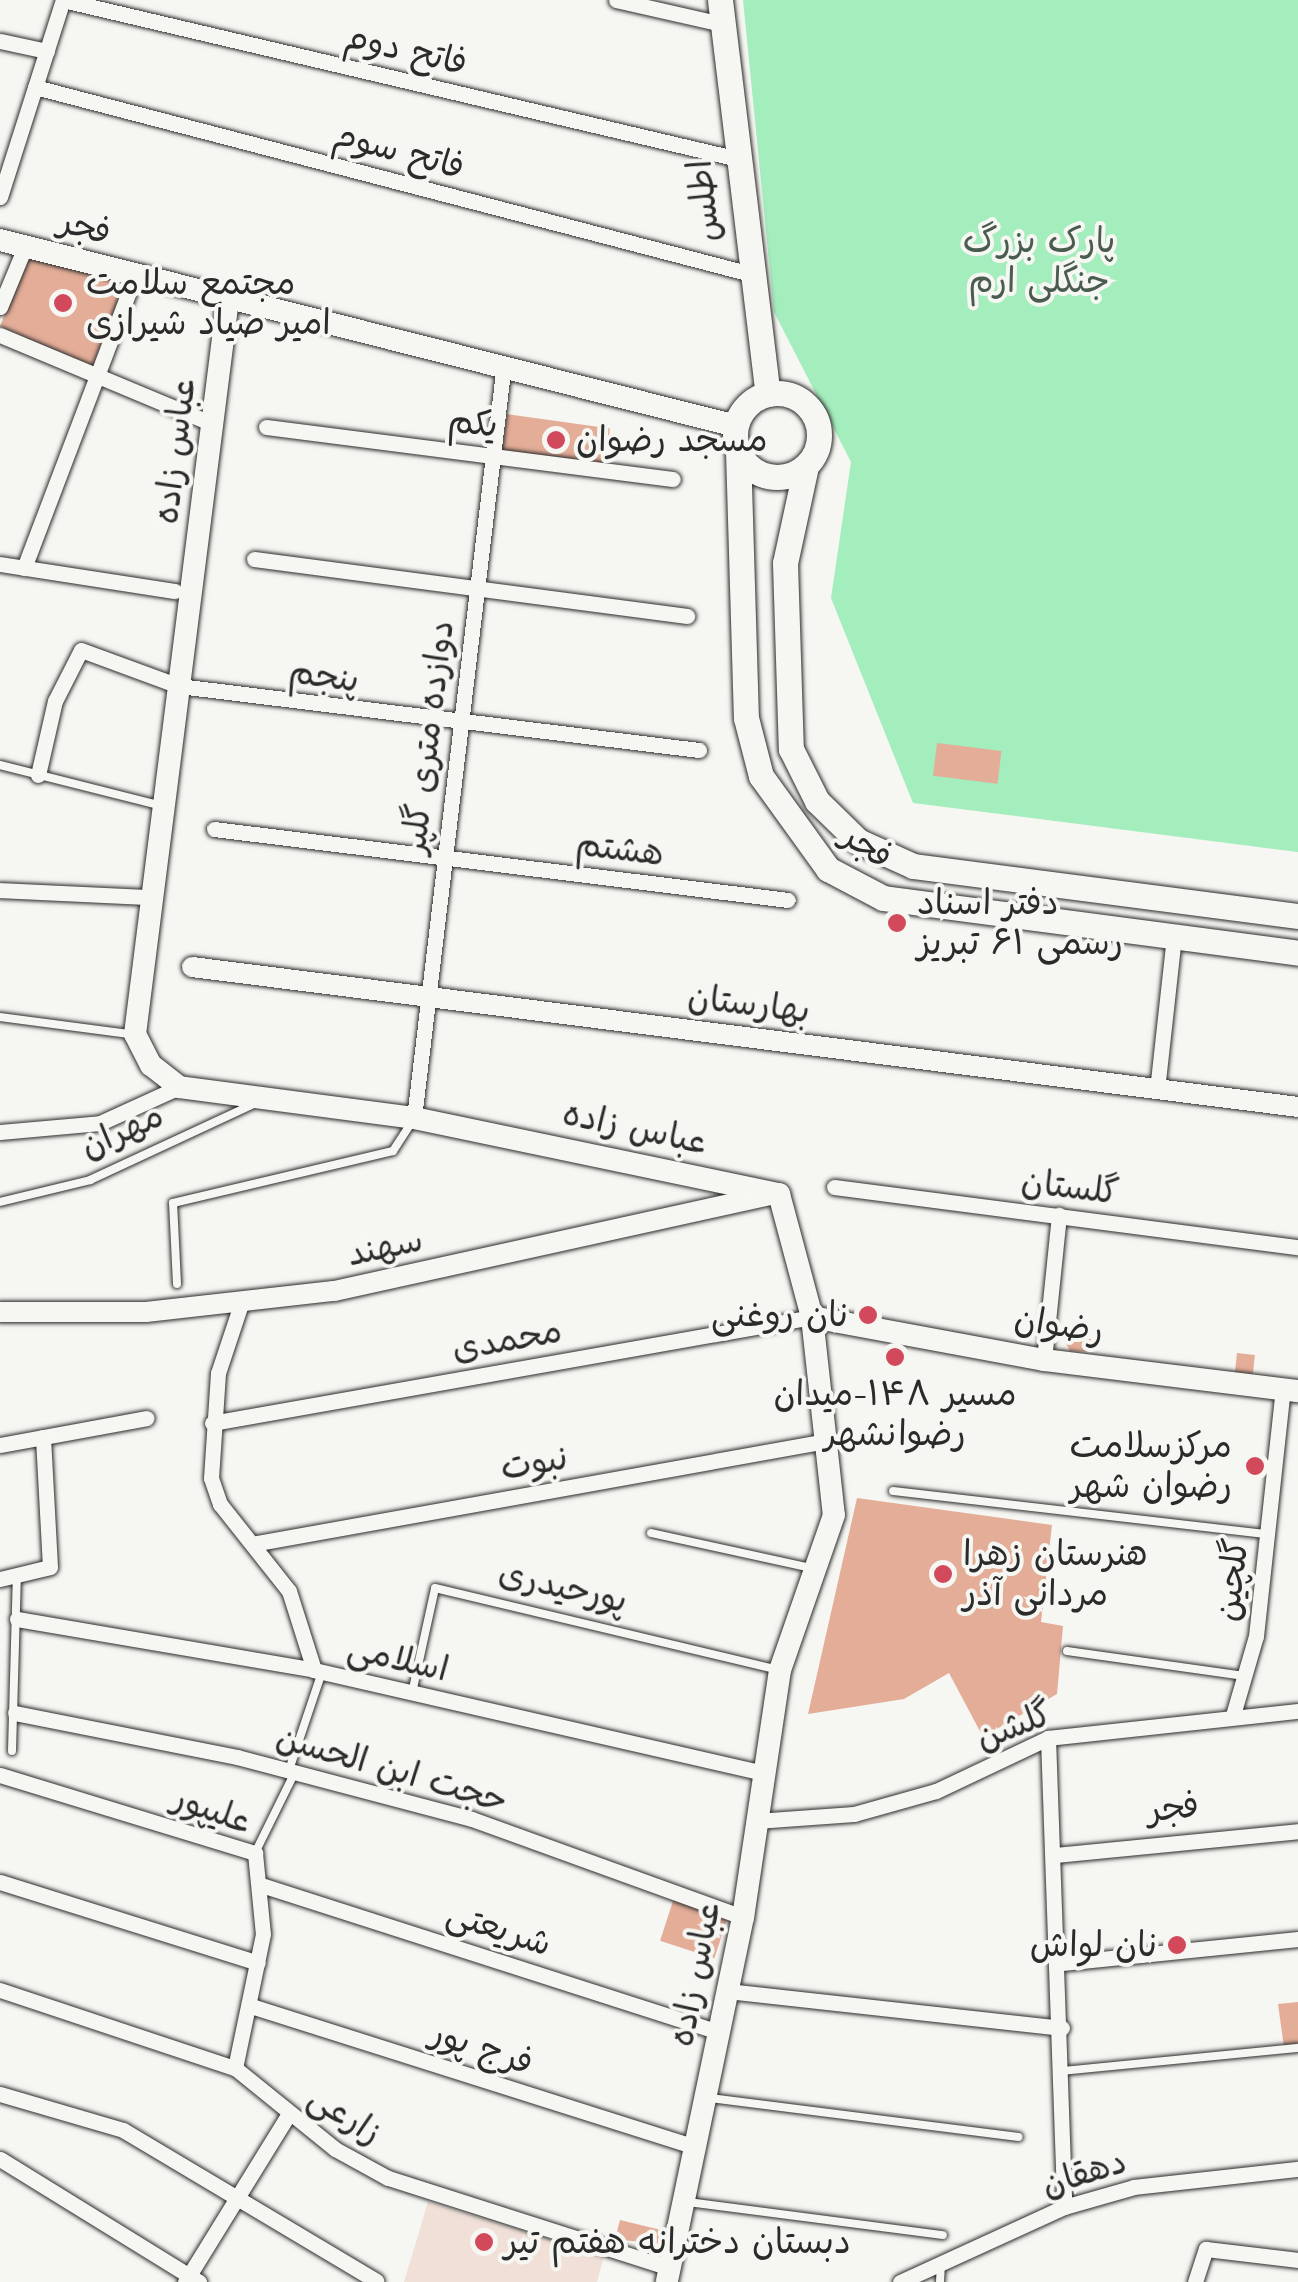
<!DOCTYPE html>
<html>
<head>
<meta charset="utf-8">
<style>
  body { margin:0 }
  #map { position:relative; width:1298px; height:2282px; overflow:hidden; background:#f6f6f2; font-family:"Comic Neue","Playpen Sans Arabic",sans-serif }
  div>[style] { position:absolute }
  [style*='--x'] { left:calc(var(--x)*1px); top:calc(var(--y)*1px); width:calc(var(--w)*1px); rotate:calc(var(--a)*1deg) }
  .built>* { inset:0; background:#f0e0d7 }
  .green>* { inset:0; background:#a4edbc }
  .building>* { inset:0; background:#e3ad98; transform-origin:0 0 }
  .roads { filter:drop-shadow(0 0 2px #2b2b2b) drop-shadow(0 0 2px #2b2b2b) }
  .service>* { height:8px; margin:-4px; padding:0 4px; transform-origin:4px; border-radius:4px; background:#f6f6f2 }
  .minor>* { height:15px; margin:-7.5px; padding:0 7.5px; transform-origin:7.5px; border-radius:7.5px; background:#f6f6f2 }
  .tertiary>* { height:20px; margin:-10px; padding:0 10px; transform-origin:10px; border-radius:10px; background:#f6f6f2 }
  .secondary>* { height:22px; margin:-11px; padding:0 11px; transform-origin:11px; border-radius:11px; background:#f6f6f2 }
  .primary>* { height:25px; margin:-12.5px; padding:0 12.5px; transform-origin:12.5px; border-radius:12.5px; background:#f6f6f2 }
  .primary>.ring { margin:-12.5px; padding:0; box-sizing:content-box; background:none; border:25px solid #f6f6f2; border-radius:50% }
  .dots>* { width:28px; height:28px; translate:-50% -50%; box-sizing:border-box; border:5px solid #f6f6f2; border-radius:50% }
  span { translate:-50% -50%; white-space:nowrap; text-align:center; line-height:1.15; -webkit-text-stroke:8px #f6f6f2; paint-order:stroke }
  .street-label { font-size:35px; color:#2b2b2b }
  .park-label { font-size:35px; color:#495c4f }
  .poi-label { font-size:35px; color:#2b2b2b }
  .left { translate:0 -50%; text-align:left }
  .right { translate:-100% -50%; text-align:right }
</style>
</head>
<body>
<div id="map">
  <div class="built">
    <i style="clip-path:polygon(428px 2202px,604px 2256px,597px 2282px,404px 2282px)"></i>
  </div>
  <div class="green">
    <i style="clip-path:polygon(743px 0,1298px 0,1298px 852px,913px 803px,831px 598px,851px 462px,774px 312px)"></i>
  </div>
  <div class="building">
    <i style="clip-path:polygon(29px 256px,125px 283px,92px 368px,0 326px)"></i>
    <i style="left:507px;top:414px;width:104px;height:37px;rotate:8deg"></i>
    <i style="left:937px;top:743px;width:65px;height:33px;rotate:7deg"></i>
    <i style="clip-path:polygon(1063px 1338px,1091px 1339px,1090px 1352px,1070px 1351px)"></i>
    <i style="left:1237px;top:1353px;width:18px;height:19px;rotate:6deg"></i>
    <i style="clip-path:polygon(857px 1498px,1052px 1525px,1041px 1622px,1063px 1626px,1057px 1694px,983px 1737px,949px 1673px,904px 1699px,808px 1714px)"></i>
    <i style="left:674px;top:1898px;width:57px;height:45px;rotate:18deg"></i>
    <i style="clip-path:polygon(1298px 2002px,1298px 2046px,1284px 2047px,1278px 2004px)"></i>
    <i style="clip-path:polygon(620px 2220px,661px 2230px,658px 2244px,615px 2239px)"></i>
  </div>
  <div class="roads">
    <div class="service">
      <i style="--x:0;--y:765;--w:167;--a:14.2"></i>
      <i style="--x:0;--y:1017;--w:130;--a:7.5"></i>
      <i style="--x:0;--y:1202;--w:93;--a:-13.7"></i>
      <i style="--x:90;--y:1180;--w:183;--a:-24.9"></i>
      <i style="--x:177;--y:1284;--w:81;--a:-92.8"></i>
      <i style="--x:173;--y:1203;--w:226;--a:-13.3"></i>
      <i style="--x:393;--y:1151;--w:35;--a:-57"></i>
      <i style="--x:893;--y:1491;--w:375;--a:6.6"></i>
      <i style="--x:651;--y:1533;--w:164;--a:12.3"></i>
      <i style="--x:1067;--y:1651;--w:181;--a:8"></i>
      <i style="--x:412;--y:1693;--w:107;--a:-77.6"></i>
      <i style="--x:435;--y:1588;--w:354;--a:13.4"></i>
      <i style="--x:12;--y:1751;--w:175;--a:-88.4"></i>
      <i style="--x:289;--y:1770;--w:103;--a:-71.4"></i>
      <i style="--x:255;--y:1853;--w:90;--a:-63.7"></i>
      <i style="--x:1062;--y:2071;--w:237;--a:-5.6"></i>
      <i style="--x:710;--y:2098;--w:311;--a:7.2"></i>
      <i style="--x:688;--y:2202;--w:257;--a:7.4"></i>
      <i style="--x:940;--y:2282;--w:17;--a:-87"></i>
    </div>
    <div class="minor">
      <i style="--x:616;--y:0;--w:109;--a:12.8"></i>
      <i style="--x:0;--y:41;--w:48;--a:12"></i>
      <i style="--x:35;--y:87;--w:736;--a:14.64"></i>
      <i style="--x:0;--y:197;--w:207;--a:-72.3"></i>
      <i style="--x:63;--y:0;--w:689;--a:13.25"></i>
      <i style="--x:0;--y:307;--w:65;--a:-67.4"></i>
      <i style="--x:0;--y:335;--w:231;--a:22.7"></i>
      <i style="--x:266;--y:427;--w:410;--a:7.3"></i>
      <i style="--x:254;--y:559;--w:437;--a:7.5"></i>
      <i style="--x:0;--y:564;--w:177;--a:8.8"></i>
      <i style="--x:24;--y:568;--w:312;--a:-69.2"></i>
      <i style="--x:38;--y:775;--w:76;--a:-77.1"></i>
      <i style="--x:55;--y:701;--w:57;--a:-63"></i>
      <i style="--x:81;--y:650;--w:104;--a:20.2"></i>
      <i style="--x:179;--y:686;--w:524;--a:7.02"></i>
      <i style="--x:214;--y:829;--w:578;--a:7.05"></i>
      <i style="--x:0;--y:890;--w:150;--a:2.7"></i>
      <i style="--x:1157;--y:1090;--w:154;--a:-83.7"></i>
      <i style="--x:414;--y:1118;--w:760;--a:-83.2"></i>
      <i style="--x:0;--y:1132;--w:100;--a:-5.1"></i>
      <i style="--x:100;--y:1123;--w:87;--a:-24.5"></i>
      <i style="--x:834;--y:1187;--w:468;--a:7.4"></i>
      <i style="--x:242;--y:1301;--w:76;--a:108.4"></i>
      <i style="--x:218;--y:1373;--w:105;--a:93.8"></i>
      <i style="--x:211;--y:1478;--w:28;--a:71"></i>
      <i style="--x:220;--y:1504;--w:111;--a:51.6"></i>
      <i style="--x:289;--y:1591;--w:83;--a:72.4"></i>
      <i style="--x:1044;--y:1360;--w:146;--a:-84.1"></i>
      <i style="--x:212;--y:1423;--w:609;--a:-10.02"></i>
      <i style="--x:0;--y:1445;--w:149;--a:-10.4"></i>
      <i style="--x:252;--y:1544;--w:584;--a:-10.16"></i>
      <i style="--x:0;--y:1579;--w:51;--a:-13.5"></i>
      <i style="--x:50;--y:1567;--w:130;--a:-93.1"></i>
      <i style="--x:17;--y:1619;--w:301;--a:9.7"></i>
      <i style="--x:314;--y:1670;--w:460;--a:12.9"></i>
      <i style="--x:15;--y:1713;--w:226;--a:11.2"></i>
      <i style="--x:237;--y:1757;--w:243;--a:14.8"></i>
      <i style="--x:472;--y:1819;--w:288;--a:19.9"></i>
      <i style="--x:1233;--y:1715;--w:82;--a:-73.8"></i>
      <i style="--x:1256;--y:1636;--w:248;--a:-83.8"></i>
      <i style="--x:1048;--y:1738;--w:469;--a:88"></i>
      <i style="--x:0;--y:1775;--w:267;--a:17"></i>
      <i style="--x:255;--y:1853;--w:81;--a:84.4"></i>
      <i style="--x:263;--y:1934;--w:137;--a:101.8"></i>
      <i style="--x:756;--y:1821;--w:98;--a:-4.1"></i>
      <i style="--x:854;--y:1814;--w:85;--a:-15.7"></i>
      <i style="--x:936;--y:1791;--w:124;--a:-25.3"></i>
      <i style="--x:1048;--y:1738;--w:251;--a:-6.2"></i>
      <i style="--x:1055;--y:1855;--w:244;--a:-5.6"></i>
      <i style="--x:0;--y:1882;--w:270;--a:17.4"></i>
      <i style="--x:261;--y:1885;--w:481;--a:17.8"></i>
      <i style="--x:1062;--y:1963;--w:237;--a:-5.8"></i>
      <i style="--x:0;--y:1990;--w:248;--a:18.4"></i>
      <i style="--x:235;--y:2068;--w:129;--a:39"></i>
      <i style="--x:335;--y:2149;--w:60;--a:28.7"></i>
      <i style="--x:388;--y:2178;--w:296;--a:17.7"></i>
      <i style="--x:728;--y:1991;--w:336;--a:6.3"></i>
      <i style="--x:251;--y:2006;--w:466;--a:17.6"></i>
      <i style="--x:0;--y:2094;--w:128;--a:16.3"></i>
      <i style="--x:123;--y:2130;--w:295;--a:30.8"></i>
      <i style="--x:0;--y:2159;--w:234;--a:31.7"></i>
      <i style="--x:185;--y:2282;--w:196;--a:-58.3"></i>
      <i style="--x:900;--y:2282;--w:180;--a:-24.6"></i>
      <i style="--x:1064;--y:2207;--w:73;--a:-15.9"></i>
      <i style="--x:1134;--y:2187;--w:165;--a:-6.3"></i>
      <i style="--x:1195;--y:2282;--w:35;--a:-72"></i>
      <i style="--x:1206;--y:2249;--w:93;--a:6.8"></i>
    </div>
    <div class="tertiary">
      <i style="--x:192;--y:967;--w:1115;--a:7.21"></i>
      <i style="--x:0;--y:1312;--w:146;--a:0"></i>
      <i style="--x:146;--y:1312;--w:189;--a:-6.4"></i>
      <i style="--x:334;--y:1291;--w:453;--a:-12.4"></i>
    </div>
    <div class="secondary">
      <i style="--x:0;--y:240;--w:759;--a:14.18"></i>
      <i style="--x:228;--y:299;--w:741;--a:97.21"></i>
      <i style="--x:135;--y:1034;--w:35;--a:63"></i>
      <i style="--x:151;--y:1065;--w:36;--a:38"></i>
      <i style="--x:179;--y:1087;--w:237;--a:7.5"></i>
      <i style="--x:414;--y:1118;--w:373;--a:11.8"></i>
      <i style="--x:779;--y:1194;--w:127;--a:75"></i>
      <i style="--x:812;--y:1317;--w:199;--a:83.7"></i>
      <i style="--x:834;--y:1515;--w:164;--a:109.2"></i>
      <i style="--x:780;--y:1670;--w:250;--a:98.5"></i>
      <i style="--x:743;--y:1917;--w:373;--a:101.8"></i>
      <i style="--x:812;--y:1317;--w:236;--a:10.5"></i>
      <i style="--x:1044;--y:1360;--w:256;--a:7"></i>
    </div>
    <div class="primary">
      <i style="--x:720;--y:0;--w:397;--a:83.1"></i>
      <i class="ring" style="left:735px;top:393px;width:59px;height:59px"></i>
      <i style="--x:738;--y:451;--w:267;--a:88.3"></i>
      <i style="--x:746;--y:718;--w:60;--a:75.5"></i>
      <i style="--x:761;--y:776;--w:115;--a:54.2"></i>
      <i style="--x:828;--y:869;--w:62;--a:27.8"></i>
      <i style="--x:883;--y:898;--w:419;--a:7.5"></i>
      <i style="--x:806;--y:466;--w:99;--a:102.2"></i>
      <i style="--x:785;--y:563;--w:186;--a:88.2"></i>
      <i style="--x:791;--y:749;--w:58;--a:63.4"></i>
      <i style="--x:817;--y:801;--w:57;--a:44.3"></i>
      <i style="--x:858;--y:841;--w:60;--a:24.4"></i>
      <i style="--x:913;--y:866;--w:388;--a:7.4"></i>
    </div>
  </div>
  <div class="dots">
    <i style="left:63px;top:303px;background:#d1495b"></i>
    <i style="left:556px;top:440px;background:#d1495b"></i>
    <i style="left:897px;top:923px;background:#d1495b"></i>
    <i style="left:868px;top:1315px;background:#d1495b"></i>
    <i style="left:895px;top:1357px;background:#d1495b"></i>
    <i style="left:1255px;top:1466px;background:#d1495b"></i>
    <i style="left:943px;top:1574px;background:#d1495b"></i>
    <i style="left:1177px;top:1945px;background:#d1495b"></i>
    <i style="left:484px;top:2242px;background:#d1495b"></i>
  </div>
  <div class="street-label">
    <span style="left:406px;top:50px;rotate:13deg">فاتح دوم</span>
    <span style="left:399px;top:151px;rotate:15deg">فاتح سوم</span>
    <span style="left:704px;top:201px;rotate:-96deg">اطلس</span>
    <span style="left:85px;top:227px;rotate:15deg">فجر</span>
    <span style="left:473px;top:423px;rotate:7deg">یکم</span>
    <span style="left:175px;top:451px;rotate:-83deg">عباس زاده</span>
    <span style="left:324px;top:676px;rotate:8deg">پنجم</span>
    <span style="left:428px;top:737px;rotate:-83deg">دوازده متری گلپر</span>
    <span style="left:867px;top:846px;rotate:34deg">فجر</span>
    <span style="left:620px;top:849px;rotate:7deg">هشتم</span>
    <span style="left:749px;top:1004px;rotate:7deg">بهارستان</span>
    <span style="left:635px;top:1128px;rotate:12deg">عباس زاده</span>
    <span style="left:122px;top:1131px;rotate:-24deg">مهران</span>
    <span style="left:1070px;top:1187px;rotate:7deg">گلستان</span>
    <span style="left:385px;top:1247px;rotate:-12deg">سهند</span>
    <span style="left:1059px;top:1325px;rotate:8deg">رضوان</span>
    <span style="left:507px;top:1340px;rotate:-10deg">محمدی</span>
    <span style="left:534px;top:1463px;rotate:-10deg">نبوت</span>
    <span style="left:1232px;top:1580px;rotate:-83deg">گلچین</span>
    <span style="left:563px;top:1587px;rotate:13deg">پورحیدری</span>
    <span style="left:398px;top:1659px;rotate:13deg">اسلامی</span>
    <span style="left:1014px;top:1726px;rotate:-21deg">گلشن</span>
    <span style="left:392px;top:1769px;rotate:16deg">حجت ابن الحسن</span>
    <span style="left:1173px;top:1808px;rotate:-6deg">فجر</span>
    <span style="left:212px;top:1810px;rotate:19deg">علیپور</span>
    <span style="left:499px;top:1929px;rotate:18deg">شریعتی</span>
    <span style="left:695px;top:1974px;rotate:-79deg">عباس زاده</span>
    <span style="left:482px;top:2048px;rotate:18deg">فرج پور</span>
    <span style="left:345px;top:2115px;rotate:33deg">زارعی</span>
    <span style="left:1084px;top:2173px;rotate:-17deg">دهقان</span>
  </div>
  <div class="park-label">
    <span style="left:1039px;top:261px">پارک بزرگ<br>جنگلی ارم</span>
  </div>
  <div class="poi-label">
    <span class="left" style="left:86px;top:303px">مجتمع سلامت<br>امیر صیاد شیرازی</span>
    <span class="left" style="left:576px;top:440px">مسجد رضوان</span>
    <span class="left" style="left:917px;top:923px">دفتر اسناد<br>رسمی ۶۱ تبریز</span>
    <span class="right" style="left:848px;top:1315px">نان روغنی</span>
    <span style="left:895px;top:1414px">مسیر ۱۴۸-میدان<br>رضوانشهر</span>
    <span class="right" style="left:1232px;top:1466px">مرکزسلامت<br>رضوان شهر</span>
    <span class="left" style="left:963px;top:1574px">هنرستان زهرا<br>مردانی آذر</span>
    <span class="right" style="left:1157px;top:1945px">نان لواش</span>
    <span class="left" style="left:504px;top:2242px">دبستان دخترانه هفتم تیر</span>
  </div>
</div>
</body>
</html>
